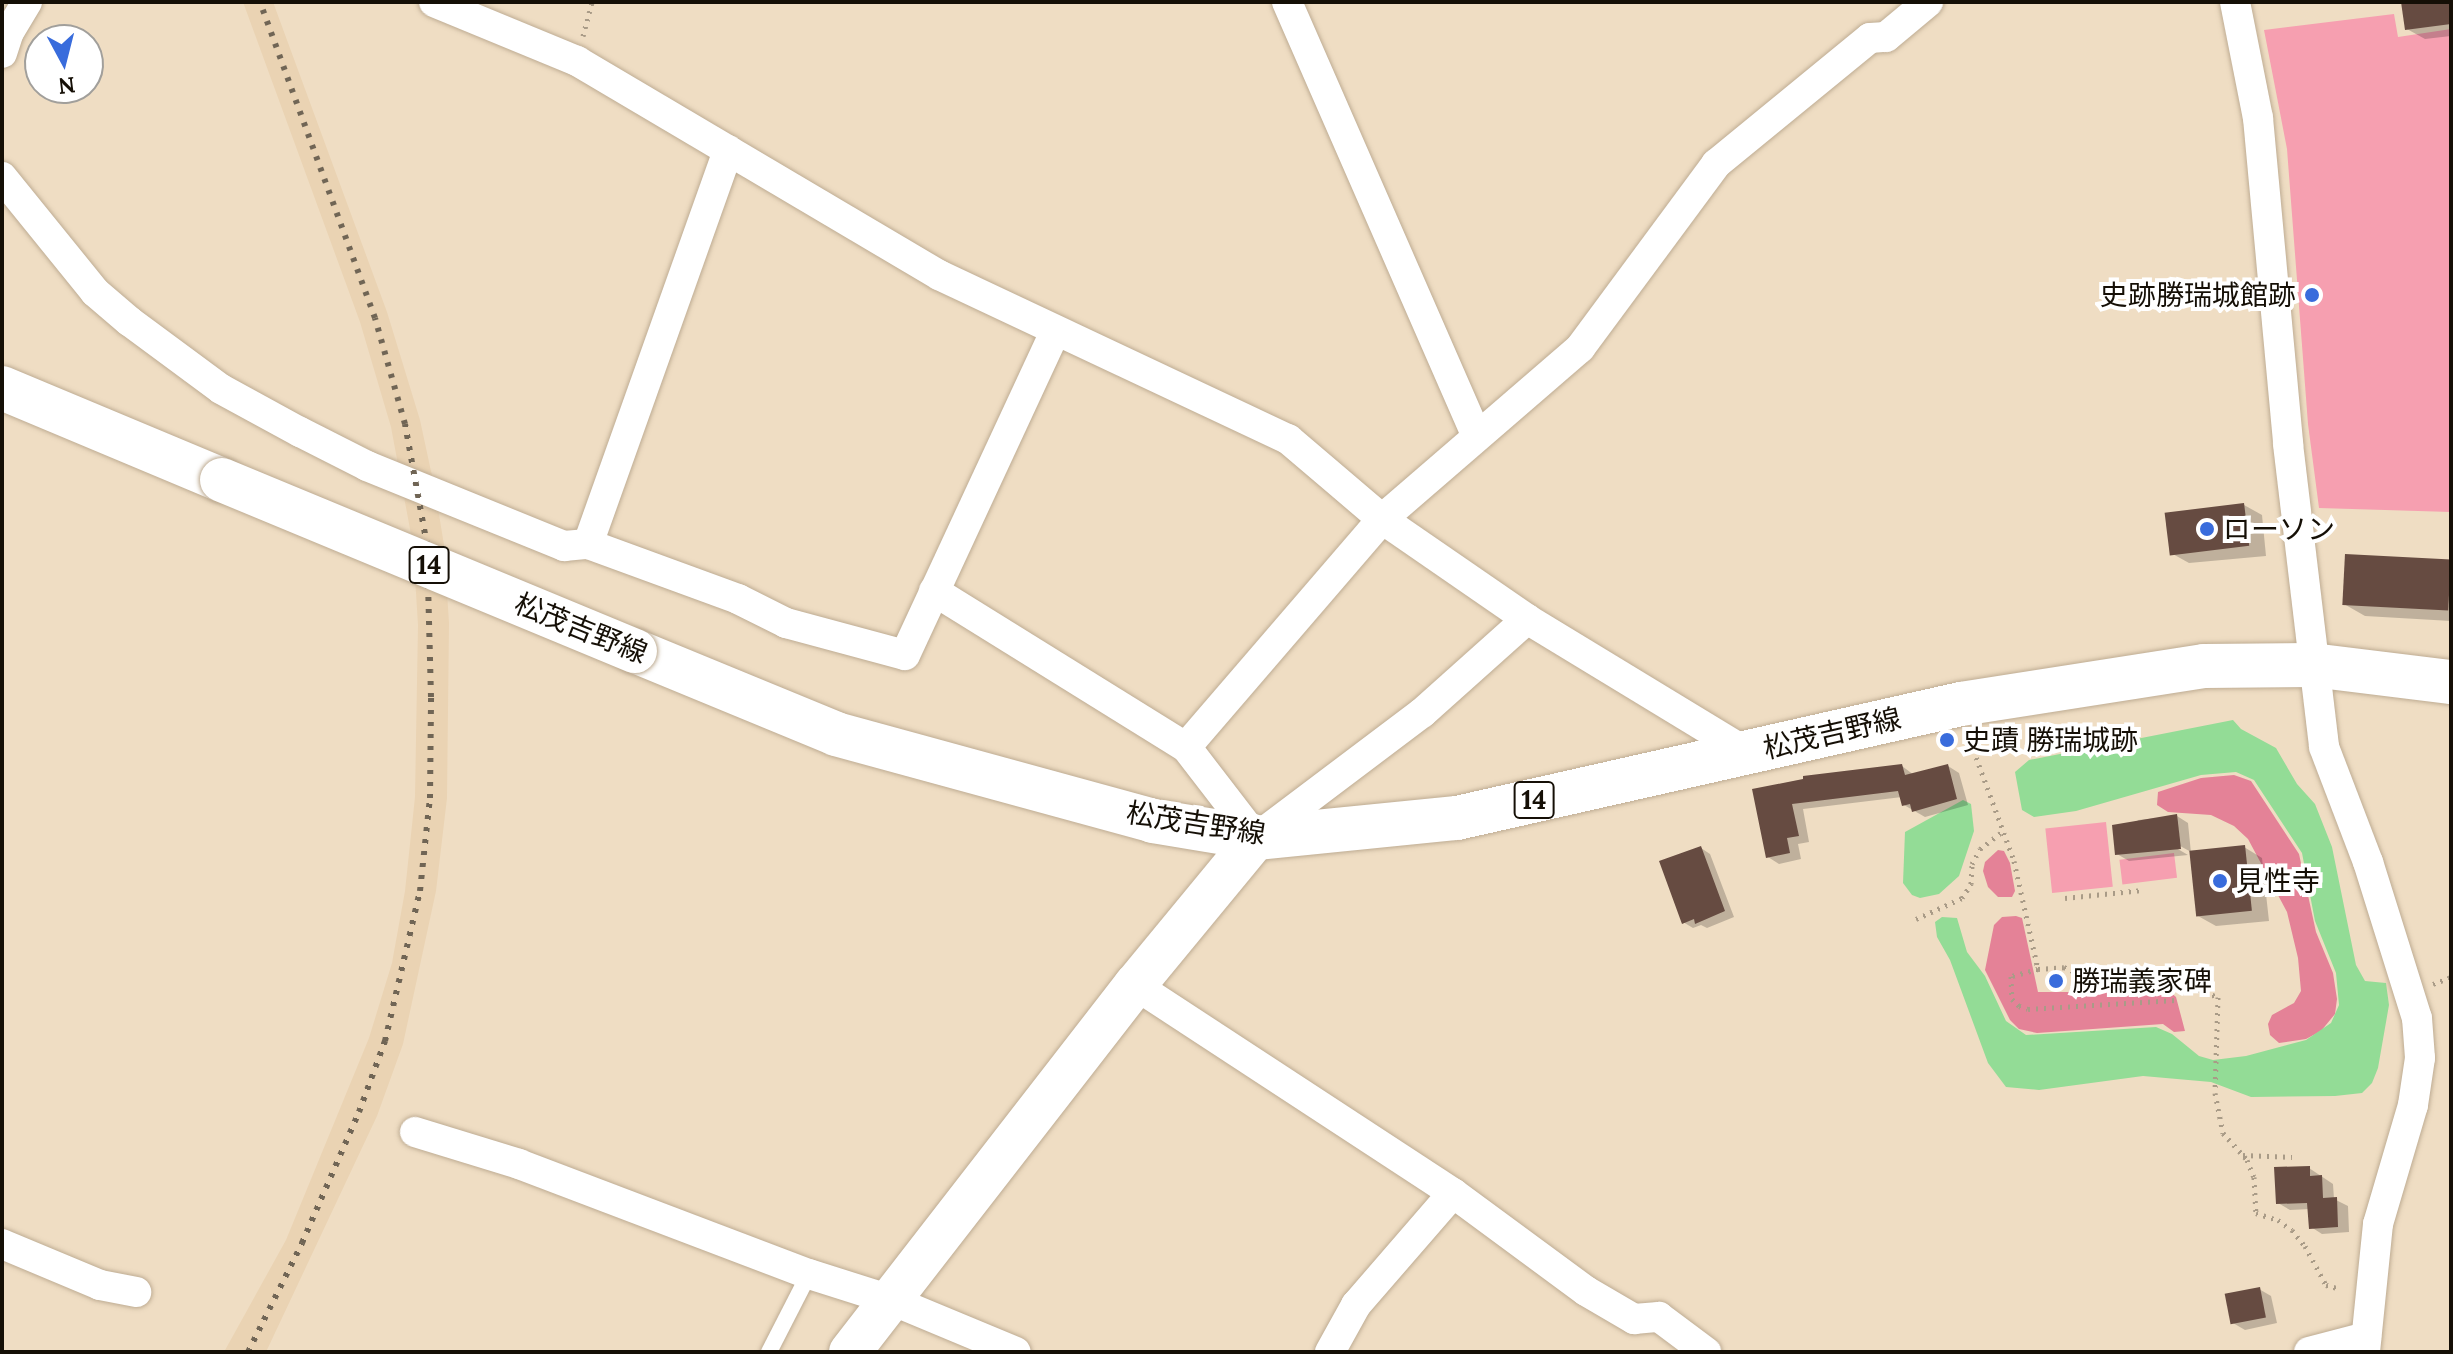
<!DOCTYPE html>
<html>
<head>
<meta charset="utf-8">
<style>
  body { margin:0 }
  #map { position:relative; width:2453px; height:1354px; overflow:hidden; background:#efddc3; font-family:Lora,"Noto Sans JP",serif }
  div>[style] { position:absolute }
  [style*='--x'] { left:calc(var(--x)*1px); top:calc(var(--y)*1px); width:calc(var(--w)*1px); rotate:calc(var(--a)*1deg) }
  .built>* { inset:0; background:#ead3b3 }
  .green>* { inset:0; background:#f69fb0; transform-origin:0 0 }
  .forest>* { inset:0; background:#e48297 }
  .water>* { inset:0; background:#93dc96 }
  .shadow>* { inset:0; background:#0003 }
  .building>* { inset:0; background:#664b41; transform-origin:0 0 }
  .path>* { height:5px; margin-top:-2.5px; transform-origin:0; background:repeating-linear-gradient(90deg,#a99b87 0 2px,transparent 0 8px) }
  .roads { filter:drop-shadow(0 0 2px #beac93) drop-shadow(0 0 2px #beac93) }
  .lane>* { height:16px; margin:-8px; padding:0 8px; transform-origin:8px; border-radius:8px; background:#fff }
  .street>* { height:30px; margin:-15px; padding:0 15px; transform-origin:15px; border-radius:15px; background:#fff }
  .secondary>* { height:42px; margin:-21px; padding:0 21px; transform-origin:21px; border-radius:21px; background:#fff }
  .primary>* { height:44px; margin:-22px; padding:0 22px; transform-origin:22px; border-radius:22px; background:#fff }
  .rail>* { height:6px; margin-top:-3px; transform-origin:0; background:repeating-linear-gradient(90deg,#706555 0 4px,transparent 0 12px) }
  .bridges { filter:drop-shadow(0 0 2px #beac93) drop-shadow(0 0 2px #beac93) }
  .primary-bridge>* { height:44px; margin:-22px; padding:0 22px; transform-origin:22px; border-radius:22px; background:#fff }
  .dots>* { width:22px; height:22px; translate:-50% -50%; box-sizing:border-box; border:4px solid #fff; border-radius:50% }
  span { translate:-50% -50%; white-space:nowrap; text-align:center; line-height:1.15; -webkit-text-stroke:8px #fff; paint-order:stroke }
  .shield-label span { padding:2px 6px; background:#fff; border:2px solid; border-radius:6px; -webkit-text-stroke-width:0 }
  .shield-label { font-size:26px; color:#150f06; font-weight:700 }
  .poi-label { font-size:28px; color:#150f06 }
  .right { translate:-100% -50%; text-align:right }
  .left { translate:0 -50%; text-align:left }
  .street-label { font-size:28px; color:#150f06 }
  .frame { position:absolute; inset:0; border:4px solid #150f06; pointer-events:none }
  .north { position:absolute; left:24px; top:24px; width:80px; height:80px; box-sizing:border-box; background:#fff; border:2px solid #a19f9b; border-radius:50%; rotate:173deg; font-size:22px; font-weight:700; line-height:32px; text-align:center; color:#150f06 }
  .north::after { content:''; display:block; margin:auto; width:28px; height:36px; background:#396cdc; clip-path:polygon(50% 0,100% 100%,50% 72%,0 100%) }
</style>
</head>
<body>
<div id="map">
  <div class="built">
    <i style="clip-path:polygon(243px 2px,273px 2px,387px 312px,420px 420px,435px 490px,444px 545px,449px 623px,447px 798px,436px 891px,403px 1044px,377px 1116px,266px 1352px,224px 1352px,286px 1240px,369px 1038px,392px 963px,405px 891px,415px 797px,418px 625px,413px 545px,391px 427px,360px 322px)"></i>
  </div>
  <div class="green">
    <i style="clip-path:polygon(2394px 14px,2398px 37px,2451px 29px,2451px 512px,2319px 508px,2308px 424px,2287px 149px,2264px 30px)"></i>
    <i style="left:2106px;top:822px;width:65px;height:61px;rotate:84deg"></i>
    <i style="left:2174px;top:853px;width:25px;height:55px;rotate:83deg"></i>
  </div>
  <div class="forest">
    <i style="clip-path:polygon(2234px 775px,2251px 781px,2299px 854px,2316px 932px,2333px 973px,2337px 999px,2335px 1014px,2321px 1031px,2306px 1039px,2279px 1043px,2270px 1035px,2268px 1024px,2272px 1015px,2294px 1003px,2301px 991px,2298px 958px,2287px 912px,2248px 839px,2234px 826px,2211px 815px,2168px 812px,2157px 805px,2158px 792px,2201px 778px)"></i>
    <i style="clip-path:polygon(1998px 850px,2004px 851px,2010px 863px,2015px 891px,2012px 897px,1998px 897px,1988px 887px,1983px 871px,1985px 862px)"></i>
    <i style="clip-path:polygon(2016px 916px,2022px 918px,2038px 992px,2170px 992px,2176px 997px,2185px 1031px,2174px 1032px,2163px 1024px,2037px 1033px,2019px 1029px,2010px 1020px,1985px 970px,1994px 925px,2002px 917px)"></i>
  </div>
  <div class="water">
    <i style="clip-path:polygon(2233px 720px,2241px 729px,2276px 748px,2297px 784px,2315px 804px,2332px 847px,2356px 965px,2365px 981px,2386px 983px,2389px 1005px,2378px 1068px,2372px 1083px,2362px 1093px,2335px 1096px,2251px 1097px,2211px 1082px,2143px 1076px,2039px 1090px,2006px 1087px,1988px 1063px,1950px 960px,1937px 937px,1935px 922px,1942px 917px,1957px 918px,1967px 952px,1985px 976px,2006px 1021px,2026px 1035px,2156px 1027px,2172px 1034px,2199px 1056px,2213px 1060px,2246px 1056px,2306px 1040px,2331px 1023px,2339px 1005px,2336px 973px,2315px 921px,2302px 853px,2254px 780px,2236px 772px,2201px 775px,2076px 811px,2034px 817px,2022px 810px,2015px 772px,2029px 760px)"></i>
    <i style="clip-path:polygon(1963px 800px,1971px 804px,1974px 831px,1959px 876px,1939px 894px,1920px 898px,1912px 895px,1903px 883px,1905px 832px)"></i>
  </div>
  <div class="shadow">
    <i style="clip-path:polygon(2403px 2px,2451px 2px,2451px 36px,2425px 39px,2407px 29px)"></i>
    <i style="clip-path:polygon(2244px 505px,2262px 515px,2266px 556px,2189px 563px,2171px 553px)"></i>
    <i style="clip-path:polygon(2451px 562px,2451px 621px,2365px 616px,2344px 604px)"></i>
    <i style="clip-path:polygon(1902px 766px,1914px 775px,1948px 766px,1959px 773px,1968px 805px,1925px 817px,1904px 805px,1902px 797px,1803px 809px,1809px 842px,1798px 844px,1801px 859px,1779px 864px,1768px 857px,1754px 791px)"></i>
    <i style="clip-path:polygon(2177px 816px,2188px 823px,2191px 853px,2244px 847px,2262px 858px,2269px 921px,2216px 926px,2198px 916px,2191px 852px,2173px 842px,2171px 845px,2188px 855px,2129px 861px,2117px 854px,2138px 820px)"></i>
    <i style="clip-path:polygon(1701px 848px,1710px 854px,1734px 917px,1707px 928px,1701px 925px,1693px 928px,1683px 922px)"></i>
    <i style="clip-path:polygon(2309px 1168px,2333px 1184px,2334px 1199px,2348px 1206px,2349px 1232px,2322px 1234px,2311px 1227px,2310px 1209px,2290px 1210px,2278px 1203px)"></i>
    <i style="clip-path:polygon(2259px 1289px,2271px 1296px,2277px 1323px,2245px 1330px,2233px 1323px)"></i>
  </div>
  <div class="building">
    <i style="clip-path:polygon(2401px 2px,2451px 2px,2451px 24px,2405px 30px)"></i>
    <i style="left:2244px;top:503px;width:43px;height:80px;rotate:83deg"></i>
    <i style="left:2345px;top:554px;width:106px;height:51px;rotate:3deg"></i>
    <i style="clip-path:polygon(1902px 764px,1905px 775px,1948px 764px,1957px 799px,1912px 812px,1910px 804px,1902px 806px,1898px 791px,1792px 804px,1799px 836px,1787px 838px,1790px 853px,1766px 858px,1752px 789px,1803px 779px,1803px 776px)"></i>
    <i style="clip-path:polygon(2177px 814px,2181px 849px,2115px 855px,2112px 825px)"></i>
    <i style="left:2245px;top:845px;width:66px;height:56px;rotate:84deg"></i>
    <i style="clip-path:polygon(1701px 846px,1725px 911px,1695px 924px,1694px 919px,1682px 924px,1659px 861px)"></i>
    <i style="clip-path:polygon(2310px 1166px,2310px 1176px,2322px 1175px,2323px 1198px,2337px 1197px,2338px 1227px,2309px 1229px,2307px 1203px,2276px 1204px,2274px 1167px)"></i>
    <i style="left:2260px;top:1287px;width:31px;height:36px;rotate:79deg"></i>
  </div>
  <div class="path">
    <i style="--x:583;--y:36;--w:35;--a:-75"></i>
    <i style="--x:1968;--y:735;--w:134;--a:69.9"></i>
    <i style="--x:2014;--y:861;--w:111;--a:77.5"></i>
    <i style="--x:2038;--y:969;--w:26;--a:-4"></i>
    <i style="--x:2064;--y:967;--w:29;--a:25"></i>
    <i style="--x:2090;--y:979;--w:85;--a:1.3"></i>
    <i style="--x:2175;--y:981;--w:46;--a:20.4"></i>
    <i style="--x:2218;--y:997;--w:96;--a:91.8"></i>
    <i style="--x:2215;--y:1093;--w:41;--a:78.7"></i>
    <i style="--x:2223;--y:1133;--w:36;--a:48"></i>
    <i style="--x:2247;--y:1160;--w:18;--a:68"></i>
    <i style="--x:2254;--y:1177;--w:36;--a:87"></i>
    <i style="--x:2256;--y:1213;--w:23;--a:18"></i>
    <i style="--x:2278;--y:1220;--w:17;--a:36"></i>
    <i style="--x:2292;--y:1230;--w:21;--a:51"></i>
    <i style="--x:2305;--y:1246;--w:44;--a:61.7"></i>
    <i style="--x:2326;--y:1285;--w:11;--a:15"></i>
    <i style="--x:2065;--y:898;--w:78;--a:-5.9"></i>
    <i style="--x:1916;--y:919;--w:51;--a:-24.5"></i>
    <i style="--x:1962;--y:898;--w:17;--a:-57"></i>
    <i style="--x:1971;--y:884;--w:20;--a:-87"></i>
    <i style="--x:1972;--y:864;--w:17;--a:-62"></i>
    <i style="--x:1980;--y:849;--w:29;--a:-38"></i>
    <i style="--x:2038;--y:969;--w:28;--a:165"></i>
    <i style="--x:2011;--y:976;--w:23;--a:88"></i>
    <i style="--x:2012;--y:999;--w:10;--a:45"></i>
    <i style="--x:2019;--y:1006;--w:9;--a:18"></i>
    <i style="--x:2028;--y:1009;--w:148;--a:-3.5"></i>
    <i style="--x:2433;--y:984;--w:19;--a:-21"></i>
    <i style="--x:2243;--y:1155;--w:49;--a:2.3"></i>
  </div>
  <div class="roads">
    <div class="lane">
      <i style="--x:769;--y:1352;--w:88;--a:-62.9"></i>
    </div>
    <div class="street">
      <i style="--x:434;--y:2;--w:155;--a:22.4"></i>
      <i style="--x:577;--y:61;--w:421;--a:30.6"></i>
      <i style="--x:939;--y:275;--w:386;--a:25.2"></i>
      <i style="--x:1288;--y:439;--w:123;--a:40.4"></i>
      <i style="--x:1382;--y:519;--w:176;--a:34.6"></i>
      <i style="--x:1527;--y:619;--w:256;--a:31.3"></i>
      <i style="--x:1287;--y:2;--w:474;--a:66.4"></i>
      <i style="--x:2235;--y:2;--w:118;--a:78.8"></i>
      <i style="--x:2258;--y:118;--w:327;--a:84.7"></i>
      <i style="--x:2288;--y:444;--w:305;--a:83.2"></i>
      <i style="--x:2324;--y:747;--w:123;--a:69.1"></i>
      <i style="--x:2368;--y:862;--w:164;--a:72.6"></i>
      <i style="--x:2417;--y:1018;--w:40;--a:85.7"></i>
      <i style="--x:2420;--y:1058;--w:48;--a:98.5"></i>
      <i style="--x:2413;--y:1105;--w:124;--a:106.4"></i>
      <i style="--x:2378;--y:1224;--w:129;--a:95.8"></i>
      <i style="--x:2;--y:53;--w:22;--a:-72"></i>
      <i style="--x:9;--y:32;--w:35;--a:-59"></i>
      <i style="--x:2;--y:177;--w:148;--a:51"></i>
      <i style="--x:95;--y:292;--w:45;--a:40.5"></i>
      <i style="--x:129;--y:321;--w:114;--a:36.5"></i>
      <i style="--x:221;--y:389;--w:90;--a:28.6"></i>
      <i style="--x:300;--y:432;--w:75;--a:26.9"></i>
      <i style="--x:367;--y:466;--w:213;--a:22.1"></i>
      <i style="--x:564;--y:546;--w:24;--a:-5"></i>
      <i style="--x:588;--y:544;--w:160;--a:20.1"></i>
      <i style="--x:738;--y:599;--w:54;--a:26.6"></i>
      <i style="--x:786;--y:623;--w:123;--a:15.1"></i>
      <i style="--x:905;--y:655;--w:356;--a:-65.1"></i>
      <i style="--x:588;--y:544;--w:418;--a:-70.4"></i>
      <i style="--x:934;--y:591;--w:296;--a:31.8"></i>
      <i style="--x:1186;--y:747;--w:115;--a:52.4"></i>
      <i style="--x:1256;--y:838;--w:208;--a:-37"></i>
      <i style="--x:1422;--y:713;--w:141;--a:-41.8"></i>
      <i style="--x:1186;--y:747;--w:301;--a:-49.3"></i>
      <i style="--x:1382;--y:519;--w:262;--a:-40.8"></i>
      <i style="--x:1580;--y:348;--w:229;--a:-53.5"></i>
      <i style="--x:1716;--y:164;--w:199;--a:-39.3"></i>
      <i style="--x:1870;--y:38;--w:16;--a:-4"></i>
      <i style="--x:1886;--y:37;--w:55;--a:-39.8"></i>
      <i style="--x:1135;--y:985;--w:380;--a:33.2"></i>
      <i style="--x:1453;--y:1193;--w:165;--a:36.4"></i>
      <i style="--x:1586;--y:1291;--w:56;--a:30.3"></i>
      <i style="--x:1634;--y:1319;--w:25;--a:-5"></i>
      <i style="--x:1659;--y:1317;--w:59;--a:36.7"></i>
      <i style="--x:415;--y:1132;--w:109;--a:17.1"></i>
      <i style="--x:519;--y:1164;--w:310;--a:20.8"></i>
      <i style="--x:809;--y:1274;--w:86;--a:17.6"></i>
      <i style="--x:891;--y:1300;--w:135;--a:22.6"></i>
      <i style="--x:2;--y:1244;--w:106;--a:22.7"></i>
      <i style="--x:100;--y:1285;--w:37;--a:11"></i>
      <i style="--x:1330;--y:1352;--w:54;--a:-61"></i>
      <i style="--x:1356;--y:1305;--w:148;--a:-49.1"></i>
      <i style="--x:2309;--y:1352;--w:59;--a:-14.7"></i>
    </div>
    <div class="secondary">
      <i style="--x:850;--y:1352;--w:465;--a:-52.2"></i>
      <i style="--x:1135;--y:985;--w:190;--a:-50.5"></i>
    </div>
    <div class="primary">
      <i style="--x:2;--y:388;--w:238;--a:22.7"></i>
      <i style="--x:635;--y:651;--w:217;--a:22.4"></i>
      <i style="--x:836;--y:734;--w:329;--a:15.3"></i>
      <i style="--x:1153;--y:821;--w:104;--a:9.4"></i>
      <i style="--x:1256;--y:838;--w:202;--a:-5.7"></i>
      <i style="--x:1457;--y:818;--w:517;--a:-12.75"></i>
      <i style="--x:1961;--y:704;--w:246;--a:-8.9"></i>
      <i style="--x:2204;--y:666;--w:108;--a:-0.5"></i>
      <i style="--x:2312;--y:665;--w:140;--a:7"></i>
    </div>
  </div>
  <div class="rail">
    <i style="--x:248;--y:1352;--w:122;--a:-63.6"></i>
    <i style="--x:302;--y:1243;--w:143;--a:-66.5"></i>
    <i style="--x:359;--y:1112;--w:76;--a:-69.9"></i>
    <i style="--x:385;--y:1041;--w:154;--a:-76.9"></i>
    <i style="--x:420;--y:891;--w:94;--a:-83.9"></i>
    <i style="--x:430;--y:798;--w:101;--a:-89.4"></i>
    <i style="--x:431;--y:697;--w:152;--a:-91.5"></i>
    <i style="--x:427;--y:545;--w:123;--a:-100.3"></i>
    <i style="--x:405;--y:424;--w:110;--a:-105.8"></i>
    <i style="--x:375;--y:318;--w:336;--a:-110"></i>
  </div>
  <div class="bridges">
    <div class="primary-bridge">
      <i style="--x:222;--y:480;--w:447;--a:22.5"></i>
    </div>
  </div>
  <div class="dots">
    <i style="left:2312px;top:295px;background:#396cdc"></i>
    <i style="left:2207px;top:529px;background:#396cdc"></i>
    <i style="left:1947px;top:740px;background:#396cdc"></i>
    <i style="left:2220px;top:881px;background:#396cdc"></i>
    <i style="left:2056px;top:981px;background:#396cdc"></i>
  </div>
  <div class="shield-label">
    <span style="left:429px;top:565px">14</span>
    <span style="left:1534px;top:800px">14</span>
  </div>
  <div class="poi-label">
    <span class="right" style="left:2296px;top:295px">史跡勝瑞城館跡</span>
    <span class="left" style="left:2223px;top:529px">ローソン</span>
    <span class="left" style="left:1963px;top:740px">史蹟 勝瑞城跡</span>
    <span class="left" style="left:2236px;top:881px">見性寺</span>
    <span class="left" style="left:2072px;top:981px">勝瑞義家碑</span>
  </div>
  <div class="street-label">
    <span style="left:581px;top:628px;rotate:22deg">松茂吉野線</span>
    <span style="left:1832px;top:733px;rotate:-13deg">松茂吉野線</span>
    <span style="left:1196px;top:823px;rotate:9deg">松茂吉野線</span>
  </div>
  <div class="frame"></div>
  <div class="north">N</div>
</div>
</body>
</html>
